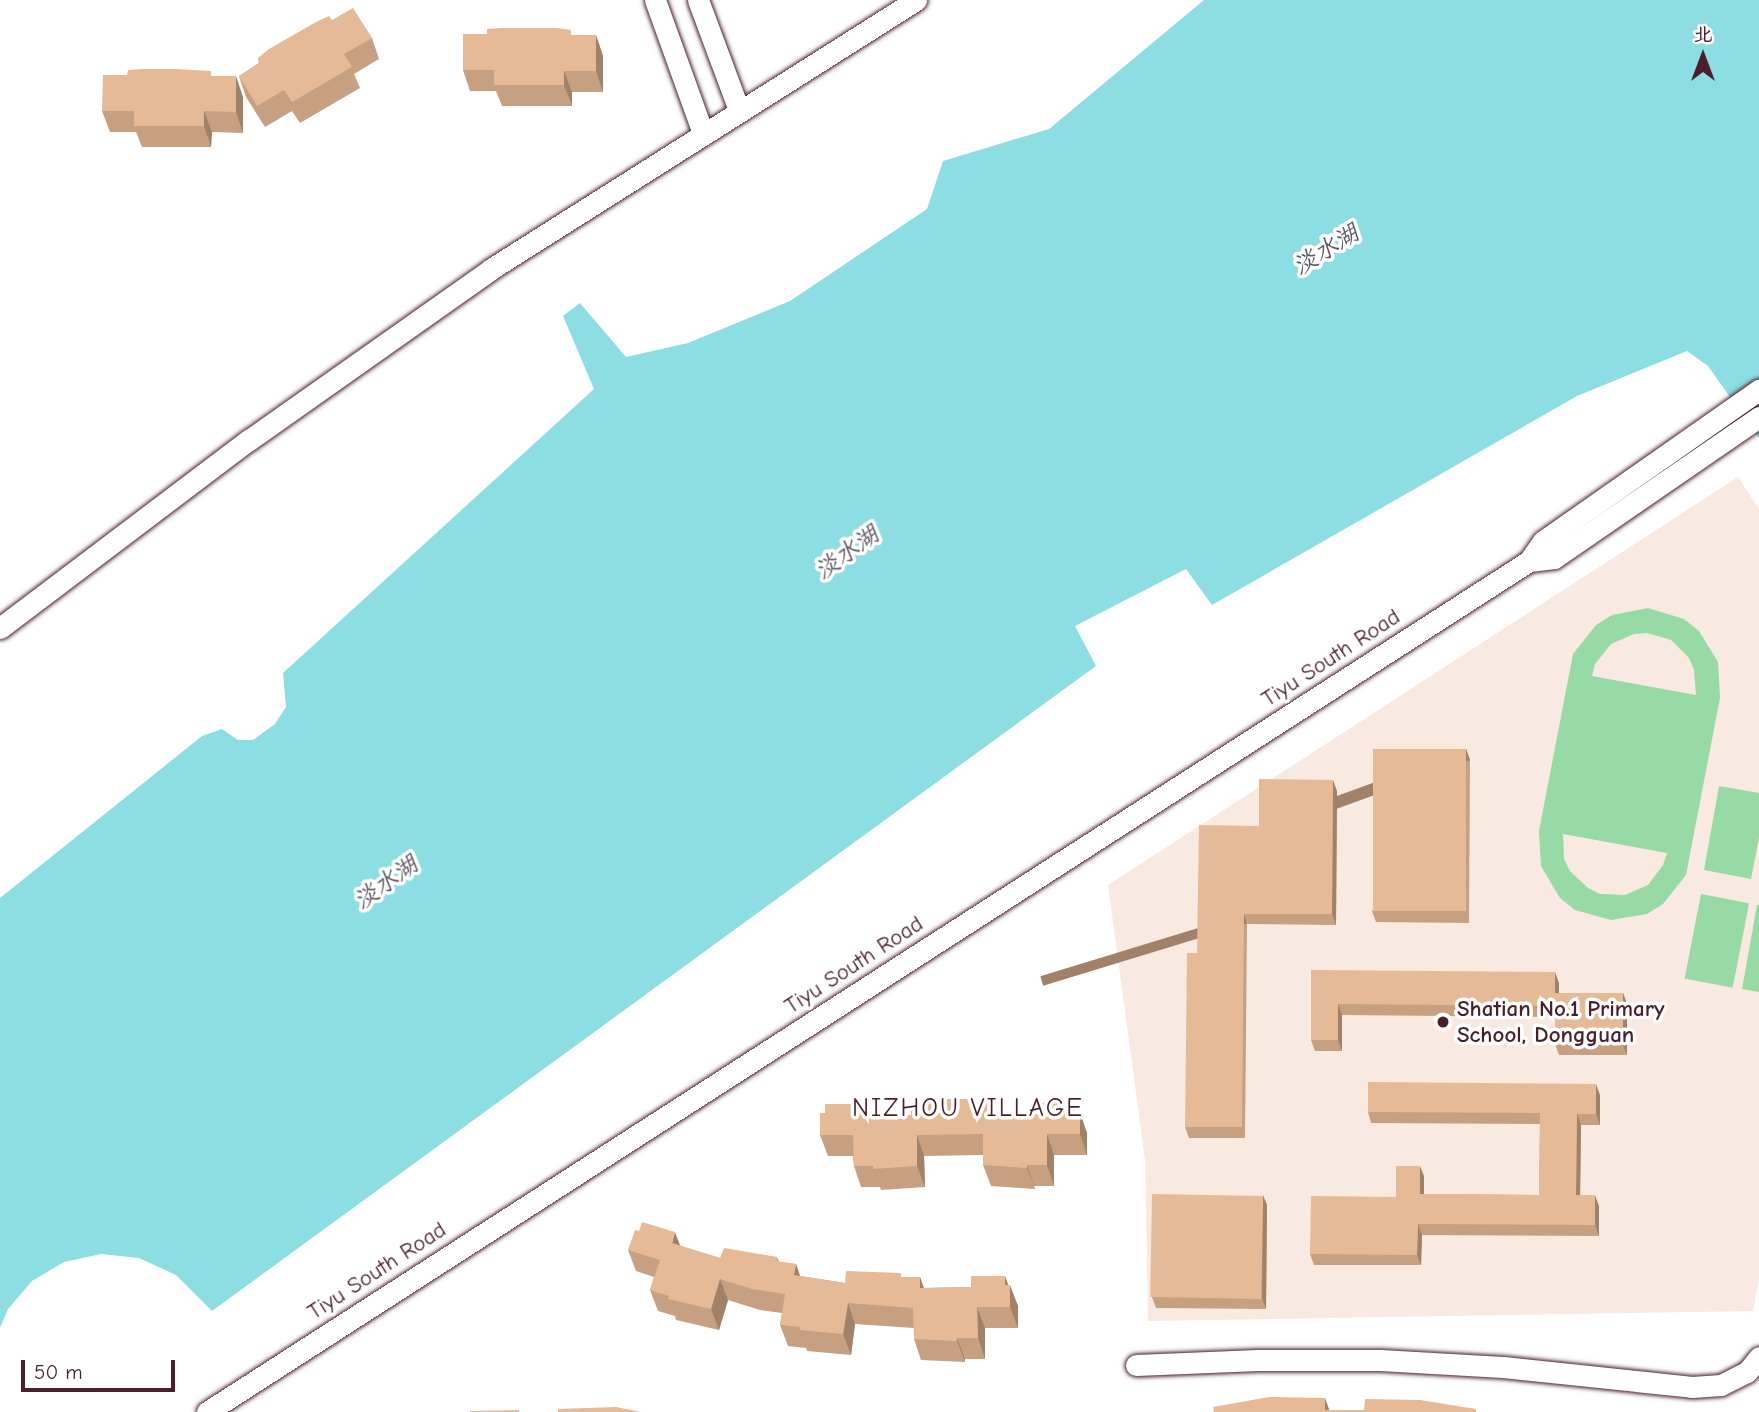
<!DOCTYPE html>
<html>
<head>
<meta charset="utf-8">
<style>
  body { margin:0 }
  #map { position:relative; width:1759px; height:1412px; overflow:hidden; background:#fff; font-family:"Comic Neue","LXGW WenKai TC",sans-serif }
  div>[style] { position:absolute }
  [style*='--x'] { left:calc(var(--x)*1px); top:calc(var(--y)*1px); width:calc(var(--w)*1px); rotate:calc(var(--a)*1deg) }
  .built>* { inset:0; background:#f8eae0 }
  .green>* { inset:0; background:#98daa5; transform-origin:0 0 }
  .water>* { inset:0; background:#8ddee3 }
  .roads { filter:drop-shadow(0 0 2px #4a1f2b) drop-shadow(0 0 2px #4a1f2b) }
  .minor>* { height:21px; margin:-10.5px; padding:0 10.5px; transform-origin:10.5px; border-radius:10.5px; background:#fff }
  .wall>* { inset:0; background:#c6a081 }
  .shaded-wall>* { inset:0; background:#a18269; transform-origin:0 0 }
  .building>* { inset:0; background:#e6ba96; transform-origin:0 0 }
  .dots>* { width:19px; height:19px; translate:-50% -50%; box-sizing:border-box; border:4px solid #fff; border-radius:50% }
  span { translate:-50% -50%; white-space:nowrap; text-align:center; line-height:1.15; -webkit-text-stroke:7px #fff; paint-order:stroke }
  .street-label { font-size:23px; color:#4a1f2b }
  .poi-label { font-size:23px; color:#4a1f2b; font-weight:700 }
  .left { translate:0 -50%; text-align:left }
  .water-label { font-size:24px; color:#5e5862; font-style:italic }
  .quarter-label { font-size:26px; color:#4a1f2b; letter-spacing:2px }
  .north { position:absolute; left:1668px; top:21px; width:70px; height:70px; -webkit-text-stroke:5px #fff; paint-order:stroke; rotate:0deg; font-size:19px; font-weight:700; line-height:28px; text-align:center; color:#4a1f2b }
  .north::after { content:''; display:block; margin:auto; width:24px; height:32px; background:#4a1f2b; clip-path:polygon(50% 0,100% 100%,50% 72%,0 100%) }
  .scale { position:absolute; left:21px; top:1360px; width:154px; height:32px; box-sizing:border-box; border:4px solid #4a1f2b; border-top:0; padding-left:9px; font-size:21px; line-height:24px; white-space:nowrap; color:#4a1f2b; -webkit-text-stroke:5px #fff; paint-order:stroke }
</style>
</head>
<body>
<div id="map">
  <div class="built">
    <i style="clip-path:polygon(1738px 477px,1759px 509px,1759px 1279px,1753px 1311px,1148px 1321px,1145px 1160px,1108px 885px)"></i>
  </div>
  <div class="green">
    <i style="clip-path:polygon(evenodd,1648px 608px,1684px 619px,1699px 631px,1718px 662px,1720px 698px,1686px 875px,1663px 904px,1647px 914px,1611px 920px,1575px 910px,1560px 898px,1541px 866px,1539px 831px,1573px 654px,1596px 625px,1612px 615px,1648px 608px,1647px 633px,1671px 640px,1689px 658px,1694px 670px,1696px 695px,1592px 676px,1595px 664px,1611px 644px,1634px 634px,1647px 633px,1648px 608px,1563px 834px,1667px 853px,1663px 865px,1648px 885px,1625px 895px,1600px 894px,1588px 888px,1570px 871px,1564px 859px,1563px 834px)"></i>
    <i style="clip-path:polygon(1719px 786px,1759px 793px,1759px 838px,1751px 879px,1704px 870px)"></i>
    <i style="left:1701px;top:894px;width:49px;height:86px;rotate:11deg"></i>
    <i style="clip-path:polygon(1757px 905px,1759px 905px,1759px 992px,1742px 989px)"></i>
  </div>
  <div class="water">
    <i style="clip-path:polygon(1204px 0,1759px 0,1759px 438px,1708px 366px,1687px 351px,1577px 396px,1212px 605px,1186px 569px,1075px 626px,1096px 666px,212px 1311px,176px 1275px,139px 1258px,101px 1254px,64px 1262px,32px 1281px,8px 1309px,0 1328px,0 898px,202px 736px,222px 729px,238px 740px,253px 740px,275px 724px,286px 707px,283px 673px,594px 389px,563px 316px,580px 303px,626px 357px,688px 343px,790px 301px,927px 209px,943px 161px,1049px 129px)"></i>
  </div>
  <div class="roads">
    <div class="minor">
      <i style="--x:655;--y:0;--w:141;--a:70.2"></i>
      <i style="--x:698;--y:0;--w:117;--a:69.6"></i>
      <i style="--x:1529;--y:561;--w:25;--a:-7"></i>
      <i style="--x:1554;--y:558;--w:249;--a:-34.5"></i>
      <i style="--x:0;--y:628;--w:312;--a:-37.1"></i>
      <i style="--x:249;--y:440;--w:296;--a:-35.2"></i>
      <i style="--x:491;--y:269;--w:503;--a:-32.33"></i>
      <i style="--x:1136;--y:1365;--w:122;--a:-2.3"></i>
      <i style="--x:1258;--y:1360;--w:122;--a:0"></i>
      <i style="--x:1380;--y:1360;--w:123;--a:3.3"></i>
      <i style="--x:1503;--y:1367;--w:190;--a:6"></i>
      <i style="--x:1692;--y:1387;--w:29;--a:-4"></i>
      <i style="--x:1721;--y:1385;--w:29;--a:-27"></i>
      <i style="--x:1747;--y:1372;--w:19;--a:-51"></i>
      <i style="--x:207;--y:1412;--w:1572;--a:-32.77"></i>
      <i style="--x:1529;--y:561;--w:24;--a:-55"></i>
      <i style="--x:1543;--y:541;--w:264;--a:-35"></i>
    </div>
  </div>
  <div class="wall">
    <i style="clip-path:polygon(332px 20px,372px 38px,379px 59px,354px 74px,360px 88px,300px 123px,292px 111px,265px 127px,246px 97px,239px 76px,259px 63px,258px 58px)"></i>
    <i style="clip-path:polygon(573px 35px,596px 35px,603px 56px,603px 92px,572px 92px,572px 106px,502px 106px,496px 91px,470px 91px,463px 70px)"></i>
    <i style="clip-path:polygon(213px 76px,243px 97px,243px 133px,212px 132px,211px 147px,142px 147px,136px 132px,110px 132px,102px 111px)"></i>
    <i style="clip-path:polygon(1466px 749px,1470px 760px,1469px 923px,1376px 922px,1372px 911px)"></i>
    <i style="clip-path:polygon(1337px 791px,1336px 925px,1247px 924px,1245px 1138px,1189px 1138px,1185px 1127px,1197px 953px,1259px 826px)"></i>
    <i style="clip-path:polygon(1311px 970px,1559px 983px,1559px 993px,1623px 993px,1627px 1004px,1627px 1055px,1559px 1055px,1555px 1044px,1555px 1017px,1342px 1015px,1342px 1051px,1315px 1051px,1311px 1040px)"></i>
    <i style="clip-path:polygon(1600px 1095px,1600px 1125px,1581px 1125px,1580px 1195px,1599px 1206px,1599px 1236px,1422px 1235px,1421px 1265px,1314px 1265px,1310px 1254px,1396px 1197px,1424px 1176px,1424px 1194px,1539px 1195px,1540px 1124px,1371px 1123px,1368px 1112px)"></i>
    <i style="clip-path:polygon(970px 1099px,971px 1103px,989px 1103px,993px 1114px,1040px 1114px,1078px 1112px,1087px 1133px,1087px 1155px,1054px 1155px,1054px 1186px,1034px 1186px,1035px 1189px,991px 1186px,983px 1165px,983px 1155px,924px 1156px,925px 1187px,881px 1190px,880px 1187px,861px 1187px,854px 1166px,853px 1156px,828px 1156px,820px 1135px,825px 1113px,859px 1104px,863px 1115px,911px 1115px,930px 1103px)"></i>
    <i style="clip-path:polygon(1267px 1205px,1266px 1309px,1156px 1308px,1152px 1297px)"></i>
    <i style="clip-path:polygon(680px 1246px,720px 1258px,777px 1257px,779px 1262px,796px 1264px,800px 1276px,845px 1283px,902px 1277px,920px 1277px,924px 1288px,971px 1287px,1008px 1285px,1018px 1306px,1018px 1328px,985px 1328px,985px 1359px,965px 1359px,965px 1362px,921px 1360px,914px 1339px,914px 1328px,855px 1324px,851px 1355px,807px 1351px,806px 1348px,788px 1346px,780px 1325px,782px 1313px,760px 1310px,728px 1300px,719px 1330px,676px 1320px,675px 1316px,658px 1311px,650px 1290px,654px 1277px,636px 1271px,628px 1250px)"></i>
  </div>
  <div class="shaded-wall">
    <i style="clip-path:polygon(596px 35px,603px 56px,603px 92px,596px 71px)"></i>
    <i style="clip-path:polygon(564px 71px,572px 92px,572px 106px,564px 85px)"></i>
    <i style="clip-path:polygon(236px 76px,243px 97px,243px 133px,236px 112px)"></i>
    <i style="clip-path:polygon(204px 111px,212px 132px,211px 147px,204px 126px)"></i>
    <i style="left:1466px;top:749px;width:12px;height:163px;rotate:70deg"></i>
    <i style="clip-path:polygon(1333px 780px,1337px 791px,1336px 925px,1332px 914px)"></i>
    <i style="left:1244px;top:914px;width:10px;height:213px;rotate:73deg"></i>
    <i style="clip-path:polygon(1555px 972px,1559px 983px,1559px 1017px,1555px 1006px)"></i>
    <i style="clip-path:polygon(1623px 993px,1627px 1004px,1627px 1055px,1623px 1045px)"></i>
    <i style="clip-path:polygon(1338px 1004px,1342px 1015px,1342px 1051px,1338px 1040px)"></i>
    <i style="clip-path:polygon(1596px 1084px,1600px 1095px,1600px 1125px,1596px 1114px)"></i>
    <i style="clip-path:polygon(989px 1103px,997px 1124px,989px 1114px)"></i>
    <i style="clip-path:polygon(1074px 1103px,1080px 1117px,1080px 1112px,1087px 1133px,1087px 1155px,1080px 1134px,1075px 1112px)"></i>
    <i style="clip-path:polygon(1577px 1114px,1581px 1125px,1580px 1206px,1576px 1195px)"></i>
    <i style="clip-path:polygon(1047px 1134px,1054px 1155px,1054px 1186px,1047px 1165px)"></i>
    <i style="clip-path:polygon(917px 1135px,924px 1156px,925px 1187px,917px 1166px)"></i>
    <i style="clip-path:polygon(1027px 1165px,1035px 1189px,1027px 1168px)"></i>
    <i style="clip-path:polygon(1420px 1166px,1424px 1176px,1424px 1205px,1420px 1194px)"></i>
    <i style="clip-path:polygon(1263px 1195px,1267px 1205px,1266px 1309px,1262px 1298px)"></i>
    <i style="clip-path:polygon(1595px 1195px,1599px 1206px,1599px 1236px,1595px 1225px)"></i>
    <i style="clip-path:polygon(1418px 1224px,1422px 1235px,1421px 1265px,1417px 1255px)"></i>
    <i style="clip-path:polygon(675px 1232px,683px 1253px,672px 1243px)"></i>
    <i style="clip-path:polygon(796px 1264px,803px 1285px,794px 1275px)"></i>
    <i style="clip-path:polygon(1005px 1276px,1010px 1290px,1010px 1285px,1018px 1306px,1018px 1328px,1010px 1307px,1005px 1285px)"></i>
    <i style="clip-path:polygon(920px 1277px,927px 1298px,920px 1288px)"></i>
    <i style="clip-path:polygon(720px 1279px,728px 1300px,719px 1330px,711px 1309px)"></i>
    <i style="clip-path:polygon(848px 1303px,855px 1324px,851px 1355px,843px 1334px)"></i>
    <i style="clip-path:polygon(977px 1307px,985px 1328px,985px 1359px,978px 1338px)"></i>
    <i style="clip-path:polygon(957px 1338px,965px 1359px,965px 1362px,957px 1341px)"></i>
    <i style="clip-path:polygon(1325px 1398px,1330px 1412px,1325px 1410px)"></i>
  </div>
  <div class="building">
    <i style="clip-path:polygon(353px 8px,372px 38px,344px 54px,352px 67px,292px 102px,284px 90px,257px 106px,239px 76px,260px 63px,258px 58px,269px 49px,316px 22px,329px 16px,332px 20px)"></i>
    <i style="clip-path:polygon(502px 28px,557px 28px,571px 30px,571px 35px,596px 35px,596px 71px,564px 71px,564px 85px,494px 85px,494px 70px,463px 70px,463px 34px,487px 34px,487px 29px)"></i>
    <i style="clip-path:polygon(142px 69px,176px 69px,211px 71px,211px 76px,236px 76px,236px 112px,204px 111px,204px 126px,134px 126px,134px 111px,102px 111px,103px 75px,127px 75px,128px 70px)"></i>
    <i style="left:1373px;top:749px;width:93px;height:162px"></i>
    <i style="clip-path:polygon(1259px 779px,1333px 780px,1332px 914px,1244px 914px,1242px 1127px,1185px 1127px,1187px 953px,1197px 953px,1199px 825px,1259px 826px)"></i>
    <i style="clip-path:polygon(1311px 970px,1555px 972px,1555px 1006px,1338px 1004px,1338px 1040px,1311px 1040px)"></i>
    <i style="left:1555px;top:993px;width:68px;height:51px"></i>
    <i style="clip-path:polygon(1368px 1082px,1596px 1084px,1596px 1114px,1577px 1114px,1576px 1195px,1595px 1195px,1595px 1225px,1418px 1224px,1417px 1255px,1310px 1254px,1311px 1196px,1396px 1197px,1396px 1166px,1420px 1166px,1420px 1194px,1539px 1195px,1540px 1113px,1368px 1112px)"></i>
    <i style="clip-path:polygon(930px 1099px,970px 1099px,970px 1103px,989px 1103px,989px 1114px,1040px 1114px,1040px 1103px,1074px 1103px,1075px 1112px,1080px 1112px,1080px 1134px,1047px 1134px,1047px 1165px,1027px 1165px,1027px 1168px,983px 1165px,983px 1134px,917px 1135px,917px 1166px,873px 1169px,873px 1166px,854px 1166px,853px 1135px,820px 1135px,820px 1113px,825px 1113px,825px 1104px,859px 1104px,860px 1115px,911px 1115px,910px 1103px,930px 1103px)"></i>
    <i style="left:1152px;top:1194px;width:111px;height:103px;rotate:1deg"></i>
    <i style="clip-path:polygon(642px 1222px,675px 1232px,672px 1243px,720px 1258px,724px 1248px,777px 1257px,777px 1261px,796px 1264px,794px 1275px,845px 1283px,846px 1271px,901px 1273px,901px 1277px,920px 1277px,920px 1288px,971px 1287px,971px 1276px,1005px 1276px,1005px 1285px,1010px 1285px,1010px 1307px,977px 1307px,978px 1338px,957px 1338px,957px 1341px,914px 1339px,913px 1308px,848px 1303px,843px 1334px,800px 1330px,800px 1327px,780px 1325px,785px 1294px,752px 1289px,720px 1279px,711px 1309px,668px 1299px,669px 1296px,650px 1290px,660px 1260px,628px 1250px,635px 1230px,639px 1231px)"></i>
    <i style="clip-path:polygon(1269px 1397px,1325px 1398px,1325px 1410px,1364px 1410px,1365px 1399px,1420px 1400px,1476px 1409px,1476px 1412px,1214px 1412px,1213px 1407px)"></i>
    <i style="clip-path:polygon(616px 1407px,641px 1412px,558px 1412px,558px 1409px)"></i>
    <i style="clip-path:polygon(519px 1410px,519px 1412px,470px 1412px,470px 1411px)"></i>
  </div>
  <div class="dots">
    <i style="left:1443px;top:1022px;background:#4a1f2b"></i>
  </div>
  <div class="street-label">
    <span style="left:1331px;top:658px;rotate:-33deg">Tiyu South Road</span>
    <span style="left:854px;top:965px;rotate:-33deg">Tiyu South Road</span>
    <span style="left:377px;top:1271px;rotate:-33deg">Tiyu South Road</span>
  </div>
  <div class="poi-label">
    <span class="left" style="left:1457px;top:1022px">Shatian No.1 Primary<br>School, Dongguan</span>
  </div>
  <div class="water-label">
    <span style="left:1326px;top:250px;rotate:-32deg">淡水湖</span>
    <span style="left:847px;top:553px;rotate:-36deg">淡水湖</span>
    <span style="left:386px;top:883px;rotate:-36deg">淡水湖</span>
  </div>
  <div class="quarter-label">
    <span style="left:968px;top:1109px">NIZHOU VILLAGE</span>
  </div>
  <div class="north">北</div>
  <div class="scale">50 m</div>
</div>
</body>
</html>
